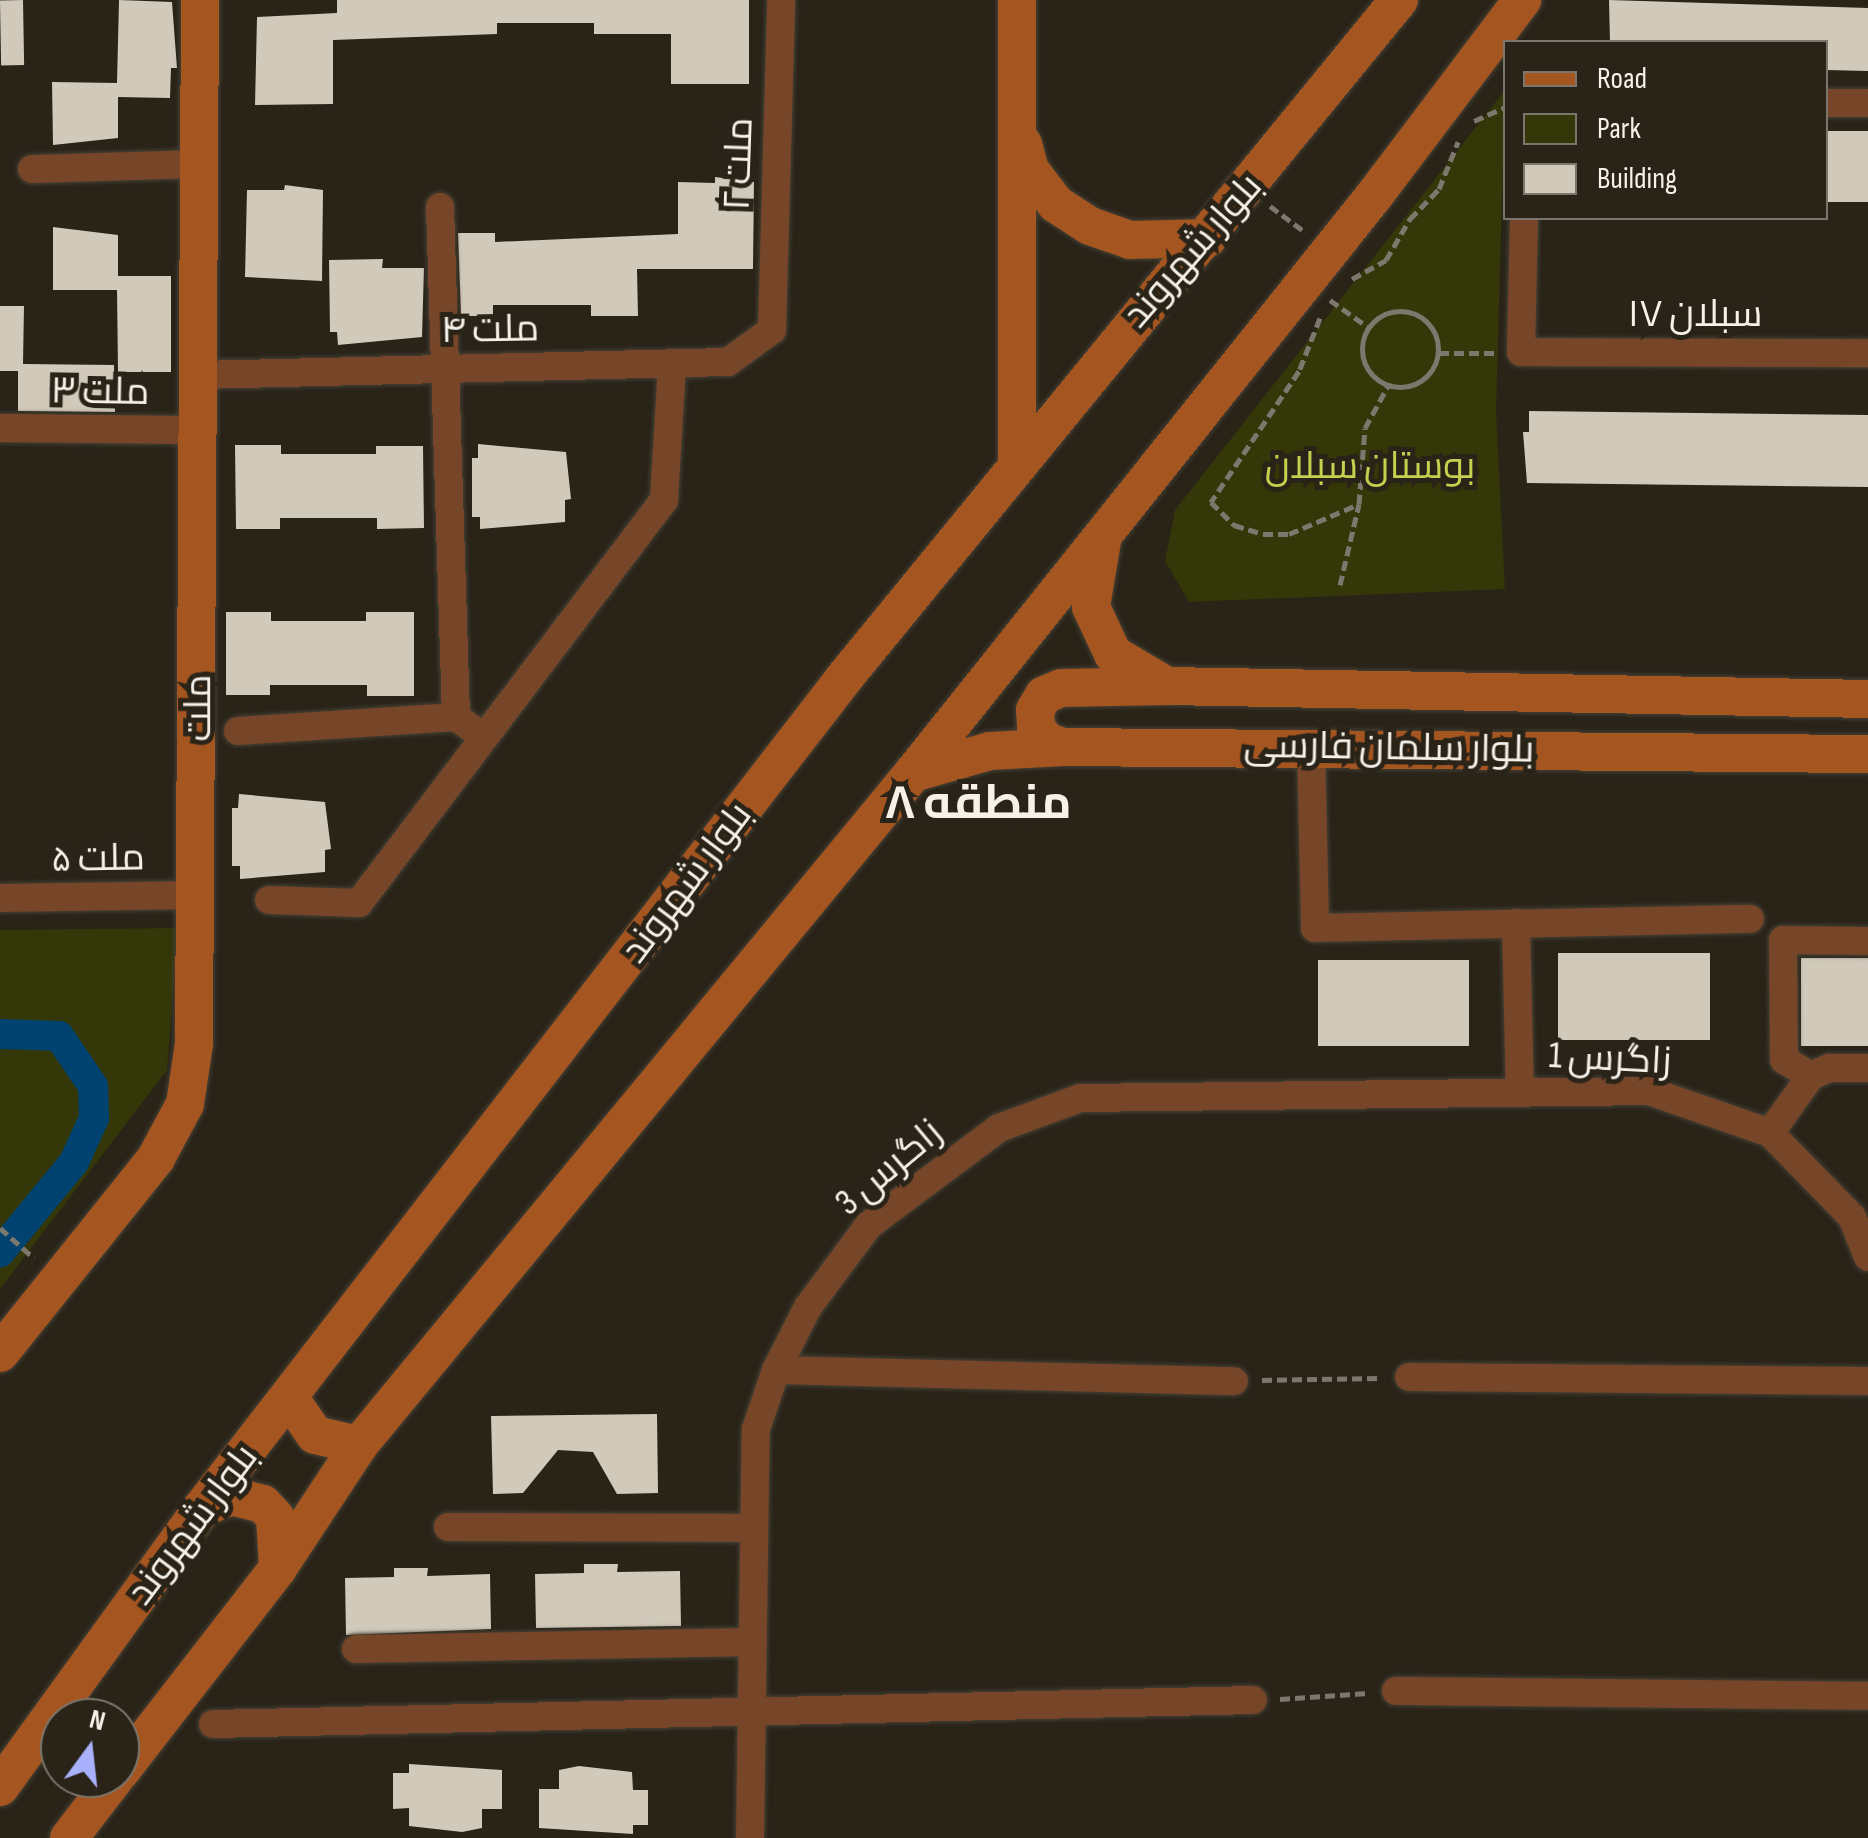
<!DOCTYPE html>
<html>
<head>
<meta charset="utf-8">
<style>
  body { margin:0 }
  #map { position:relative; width:1868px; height:1838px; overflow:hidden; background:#292318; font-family:"Sofia Sans Condensed",Cairo,sans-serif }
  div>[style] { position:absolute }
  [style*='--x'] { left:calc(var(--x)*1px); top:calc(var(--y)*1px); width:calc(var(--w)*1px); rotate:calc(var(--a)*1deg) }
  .green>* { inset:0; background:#343708 }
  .canal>* { height:30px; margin:-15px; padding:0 15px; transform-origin:15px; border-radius:15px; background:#004370 }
  .building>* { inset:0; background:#d1cabb; transform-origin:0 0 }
  .path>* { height:5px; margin-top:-2.5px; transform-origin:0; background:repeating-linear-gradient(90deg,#7d786e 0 10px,transparent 0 15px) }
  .path>.ring { margin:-2.5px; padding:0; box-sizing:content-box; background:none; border:5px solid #7d786e; border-radius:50% }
  .roads { filter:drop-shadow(0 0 2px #464035) drop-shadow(0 0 2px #464035) }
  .street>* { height:28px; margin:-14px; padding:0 14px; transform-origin:14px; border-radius:14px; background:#774527 }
  .secondary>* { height:38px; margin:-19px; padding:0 19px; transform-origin:19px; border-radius:19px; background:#a55520 }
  span { translate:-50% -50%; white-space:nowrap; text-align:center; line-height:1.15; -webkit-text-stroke:10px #292318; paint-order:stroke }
  .street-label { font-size:38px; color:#f6f2ea }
  .park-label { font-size:38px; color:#c6d04e }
  .district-label { font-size:48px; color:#f6f2ea; font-weight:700 }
  .legend { position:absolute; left:1503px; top:40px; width:325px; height:180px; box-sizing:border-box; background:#292318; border:2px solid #7b766c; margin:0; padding:12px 18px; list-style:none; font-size:30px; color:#f6f2ea }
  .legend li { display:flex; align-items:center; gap:20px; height:50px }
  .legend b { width:50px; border:2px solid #7b766c }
  .north { position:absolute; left:40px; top:1698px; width:100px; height:100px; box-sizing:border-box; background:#292318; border:2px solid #7b766c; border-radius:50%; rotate:15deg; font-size:28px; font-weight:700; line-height:40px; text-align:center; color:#f6f2ea }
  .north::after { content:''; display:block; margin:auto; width:35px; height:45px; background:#a9b0fc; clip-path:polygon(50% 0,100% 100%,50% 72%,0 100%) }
</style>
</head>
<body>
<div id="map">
  <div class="green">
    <i style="clip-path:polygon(1505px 90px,1496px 412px,1505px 589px,1189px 602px,1165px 561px,1175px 510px)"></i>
    <i style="clip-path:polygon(178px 928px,167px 1070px,0 1289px,0 930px)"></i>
  </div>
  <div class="canal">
    <i style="--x:0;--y:1034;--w:59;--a:1.9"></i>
    <i style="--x:59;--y:1036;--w:60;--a:55.8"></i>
    <i style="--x:93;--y:1086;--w:32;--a:88"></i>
    <i style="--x:94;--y:1118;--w:48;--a:114.4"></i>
    <i style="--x:74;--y:1162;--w:117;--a:129.4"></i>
  </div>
  <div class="building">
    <i style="left:23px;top:0;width:65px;height:23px;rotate:89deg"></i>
    <i style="clip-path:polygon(119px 0,172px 2px,177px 68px,171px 68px,170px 98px,118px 97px,118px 138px,53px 145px,52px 82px,117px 83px)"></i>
    <i style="clip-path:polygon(337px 0,749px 0,749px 84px,671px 84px,671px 34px,594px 34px,594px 23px,497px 23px,497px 34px,333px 40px,333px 104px,255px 105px,257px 17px,337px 13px)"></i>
    <i style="clip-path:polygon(1609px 0,1868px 8px,1868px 71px,1826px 70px,1826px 42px,1610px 42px)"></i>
    <i style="left:1826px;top:131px;width:42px;height:71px"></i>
    <i style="clip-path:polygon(715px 177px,754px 182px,753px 269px,637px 269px,638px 316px,591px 316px,591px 305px,493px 305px,493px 316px,461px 316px,458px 233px,495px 233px,495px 242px,678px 234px,678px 182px,715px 183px)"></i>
    <i style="clip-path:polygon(285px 185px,323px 190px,322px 281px,245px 277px,247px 190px,284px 190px)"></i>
    <i style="clip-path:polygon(53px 227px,118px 235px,118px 276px,171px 276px,171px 372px,118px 372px,117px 290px,53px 290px)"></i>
    <i style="clip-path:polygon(383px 259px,382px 268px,424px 268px,422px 337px,338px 345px,337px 332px,330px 332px,329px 260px)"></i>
    <i style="clip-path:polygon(0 306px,24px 306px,23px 364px,114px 365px,115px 412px,18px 411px,18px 371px,0 371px)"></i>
    <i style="clip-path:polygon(1529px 411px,1868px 415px,1868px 487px,1527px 483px,1523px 432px,1529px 432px)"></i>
    <i style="clip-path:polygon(478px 444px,566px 452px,571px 499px,565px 500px,565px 522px,480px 529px,480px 517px,472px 517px,472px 458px,478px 458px)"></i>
    <i style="clip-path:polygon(235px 445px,281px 445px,281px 454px,376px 454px,376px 446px,423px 446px,424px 528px,377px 529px,377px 518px,280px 518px,280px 529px,236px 529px)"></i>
    <i style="clip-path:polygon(226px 612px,271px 612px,271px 621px,366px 621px,366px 612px,414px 612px,414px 696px,367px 696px,367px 685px,270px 685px,270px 695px,226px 695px)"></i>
    <i style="clip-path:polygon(239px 794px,325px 802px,331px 849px,325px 850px,325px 872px,240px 879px,240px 866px,232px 866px,232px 808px,238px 808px)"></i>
    <i style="left:1558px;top:953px;width:152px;height:87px"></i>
    <i style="left:1801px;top:958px;width:67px;height:88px"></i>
    <i style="left:1318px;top:960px;width:151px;height:86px"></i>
    <i style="clip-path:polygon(657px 1414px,658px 1493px,617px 1494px,593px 1452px,558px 1450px,523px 1493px,493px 1494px,491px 1416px)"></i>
    <i style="clip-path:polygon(584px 1564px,618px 1564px,617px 1572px,680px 1571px,681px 1626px,536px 1628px,535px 1574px,584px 1573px)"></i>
    <i style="clip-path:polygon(394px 1568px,428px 1568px,427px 1576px,490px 1574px,491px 1629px,346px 1635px,345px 1578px,394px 1577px)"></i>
    <i style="clip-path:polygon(409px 1764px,502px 1770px,502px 1809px,482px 1809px,482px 1828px,462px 1832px,409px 1826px,409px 1808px,393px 1809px,393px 1773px,409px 1773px)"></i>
    <i style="clip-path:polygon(579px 1766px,632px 1772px,633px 1790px,648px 1790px,648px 1825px,633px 1825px,633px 1834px,539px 1828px,539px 1789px,559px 1789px,559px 1770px)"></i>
  </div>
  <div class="path">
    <i style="--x:1474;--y:121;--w:35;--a:-24"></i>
    <i style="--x:1270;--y:206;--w:44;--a:36.6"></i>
    <i style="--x:1352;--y:279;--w:39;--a:-29"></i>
    <i style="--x:1386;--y:260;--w:48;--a:-59.7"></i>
    <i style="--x:1410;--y:219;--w:42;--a:-46"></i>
    <i style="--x:1439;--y:189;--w:51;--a:-68"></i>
    <i style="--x:1330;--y:300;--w:47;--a:35.4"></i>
    <i class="ring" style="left:1362px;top:311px;width:71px;height:71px"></i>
    <i style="--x:1320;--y:318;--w:57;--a:111.6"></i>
    <i style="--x:1299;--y:371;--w:158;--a:123.9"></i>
    <i style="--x:1211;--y:502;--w:33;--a:45"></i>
    <i style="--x:1234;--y:525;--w:30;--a:17"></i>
    <i style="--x:1263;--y:534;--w:26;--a:0"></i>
    <i style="--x:1289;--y:534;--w:76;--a:-23.2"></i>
    <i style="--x:1439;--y:353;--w:57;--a:0"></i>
    <i style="--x:1340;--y:585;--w:83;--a:-76.8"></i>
    <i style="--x:1359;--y:504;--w:76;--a:-85.5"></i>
    <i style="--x:1365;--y:428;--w:48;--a:-61.3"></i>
    <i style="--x:0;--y:1228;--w:45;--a:41.4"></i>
    <i style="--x:1262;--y:1380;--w:119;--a:-1"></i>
    <i style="--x:1280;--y:1699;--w:88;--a:-3.9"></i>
  </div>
  <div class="roads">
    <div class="street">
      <i style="--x:1826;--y:103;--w:42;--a:0"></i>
      <i style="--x:32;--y:169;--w:169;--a:-1.7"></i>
      <i style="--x:440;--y:207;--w:510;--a:88.2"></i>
      <i style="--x:456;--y:717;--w:34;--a:36"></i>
      <i style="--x:1524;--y:218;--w:134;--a:91.3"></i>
      <i style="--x:1521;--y:352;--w:347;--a:0.2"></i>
      <i style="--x:199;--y:375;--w:529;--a:-1.41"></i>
      <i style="--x:728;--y:362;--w:54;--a:-36"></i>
      <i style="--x:772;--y:330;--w:330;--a:-88.4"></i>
      <i style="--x:0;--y:428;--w:200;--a:0.6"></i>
      <i style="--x:238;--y:731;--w:218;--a:-3.7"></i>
      <i style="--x:1311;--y:747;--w:181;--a:88.7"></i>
      <i style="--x:1315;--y:928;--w:435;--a:-1.2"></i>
      <i style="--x:0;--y:898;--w:197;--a:-0.9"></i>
      <i style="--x:269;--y:900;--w:90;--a:1.9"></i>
      <i style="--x:359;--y:903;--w:505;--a:-52.88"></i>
      <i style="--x:664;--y:500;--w:136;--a:-86.6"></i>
      <i style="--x:1516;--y:923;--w:170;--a:88.7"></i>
      <i style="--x:1811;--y:1076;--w:31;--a:-149"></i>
      <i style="--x:1784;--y:1060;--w:120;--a:-90.5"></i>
      <i style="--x:1783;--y:940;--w:85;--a:0.7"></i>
      <i style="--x:1770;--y:1133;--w:70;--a:-54.3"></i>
      <i style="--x:1811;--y:1076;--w:20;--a:-24"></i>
      <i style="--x:1829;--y:1068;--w:39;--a:0"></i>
      <i style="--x:776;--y:1370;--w:458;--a:1.4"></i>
      <i style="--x:1409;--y:1377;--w:459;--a:0.5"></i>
      <i style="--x:448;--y:1527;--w:306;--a:0.2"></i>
      <i style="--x:356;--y:1649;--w:396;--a:-1"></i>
      <i style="--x:1396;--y:1691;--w:472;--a:0.6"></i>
      <i style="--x:213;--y:1724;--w:1040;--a:-1.32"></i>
      <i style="--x:750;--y:1838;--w:409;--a:-89.2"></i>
      <i style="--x:756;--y:1429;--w:62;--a:-71.3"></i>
      <i style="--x:776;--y:1370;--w:71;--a:-63.1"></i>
      <i style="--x:808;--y:1307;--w:102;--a:-53.4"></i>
      <i style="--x:869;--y:1225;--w:162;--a:-36.7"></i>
      <i style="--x:999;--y:1128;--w:86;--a:-20.3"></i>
      <i style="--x:1080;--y:1098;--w:569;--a:-0.7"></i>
      <i style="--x:1649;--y:1091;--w:128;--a:19.1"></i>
      <i style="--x:1770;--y:1133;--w:117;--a:45.7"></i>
      <i style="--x:1852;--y:1217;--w:43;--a:68.2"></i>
    </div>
    <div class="secondary">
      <i style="--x:1023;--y:144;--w:27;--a:75"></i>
      <i style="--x:1030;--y:170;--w:43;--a:52.6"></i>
      <i style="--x:1056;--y:204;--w:40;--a:32.9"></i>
      <i style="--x:1090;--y:226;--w:42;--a:19.3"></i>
      <i style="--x:1130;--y:240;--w:78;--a:-1.5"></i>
      <i style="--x:1017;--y:463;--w:463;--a:-90"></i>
      <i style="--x:1102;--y:541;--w:67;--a:99.5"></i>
      <i style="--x:1091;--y:607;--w:52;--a:64.9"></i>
      <i style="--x:1113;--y:654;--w:63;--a:30.7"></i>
      <i style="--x:1167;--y:686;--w:701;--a:1.06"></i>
      <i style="--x:1063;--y:747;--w:18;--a:-161"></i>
      <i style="--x:1046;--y:741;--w:17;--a:-126"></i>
      <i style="--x:1036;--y:727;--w:17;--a:-93"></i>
      <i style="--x:1035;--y:710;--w:17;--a:-59"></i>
      <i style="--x:1044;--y:695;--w:18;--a:-22"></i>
      <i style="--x:1061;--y:688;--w:106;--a:-1.1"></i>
      <i style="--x:913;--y:773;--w:80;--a:-15.9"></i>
      <i style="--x:990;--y:751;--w:73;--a:-3.1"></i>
      <i style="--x:1063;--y:747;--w:805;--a:0.5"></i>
      <i style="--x:0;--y:1353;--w:250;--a:-51.3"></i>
      <i style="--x:156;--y:1158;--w:61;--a:-61.8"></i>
      <i style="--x:185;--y:1104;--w:61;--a:-81.5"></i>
      <i style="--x:194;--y:1044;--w:1044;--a:-89.67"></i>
      <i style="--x:291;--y:1400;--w:42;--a:55.6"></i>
      <i style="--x:315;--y:1435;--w:45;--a:12.8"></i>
      <i style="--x:202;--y:1508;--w:31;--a:-22"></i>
      <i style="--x:231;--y:1496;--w:33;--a:14"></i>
      <i style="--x:263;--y:1504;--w:18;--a:47"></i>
      <i style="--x:275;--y:1517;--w:51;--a:86.6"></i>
      <i style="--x:120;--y:1772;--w:258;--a:-52.2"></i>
      <i style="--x:278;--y:1568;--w:147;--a:-56.6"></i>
      <i style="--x:359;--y:1445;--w:871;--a:-50.5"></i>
      <i style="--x:913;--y:773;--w:739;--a:-51.38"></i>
      <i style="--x:1374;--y:196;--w:246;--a:-52.9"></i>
      <i style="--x:0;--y:1787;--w:344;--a:-54.1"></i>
      <i style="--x:202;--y:1508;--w:1051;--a:-52.27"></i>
      <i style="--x:845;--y:677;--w:875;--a:-50.71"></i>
      <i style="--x:69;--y:1838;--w:76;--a:-52.5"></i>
    </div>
  </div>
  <div class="street-label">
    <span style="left:739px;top:164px;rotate:-88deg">ملت ۲</span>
    <span style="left:1193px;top:251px;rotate:-49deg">بلوار شهروند</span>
    <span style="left:1695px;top:315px">سبلان ۱۷</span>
    <span style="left:490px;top:330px;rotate:-1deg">ملت ۴</span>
    <span style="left:100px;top:392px;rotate:1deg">ملت ۳</span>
    <span style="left:199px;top:708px;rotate:-90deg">ملت</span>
    <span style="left:1389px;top:748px;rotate:1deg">بلوار سلمان فارسی</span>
    <span style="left:98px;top:859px;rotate:-1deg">ملت ۵</span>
    <span style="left:687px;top:883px;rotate:-53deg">بلوار شهروند</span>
    <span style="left:1610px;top:1059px;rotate:3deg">زاگرس 1</span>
    <span style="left:889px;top:1168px;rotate:-40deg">زاگرس 3</span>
    <span style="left:193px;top:1525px;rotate:-53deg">بلوار شهروند</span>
  </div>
  <div class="park-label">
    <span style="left:1370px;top:467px">بوستان سبلان</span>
  </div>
  <div class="district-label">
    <span style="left:978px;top:804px">منطقه ۸</span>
  </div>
  <ul class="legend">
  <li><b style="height:12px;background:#a55520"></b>Road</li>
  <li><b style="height:28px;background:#343708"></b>Park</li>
  <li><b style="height:28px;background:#d1cabb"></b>Building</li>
  </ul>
  <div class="north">N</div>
</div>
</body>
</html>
